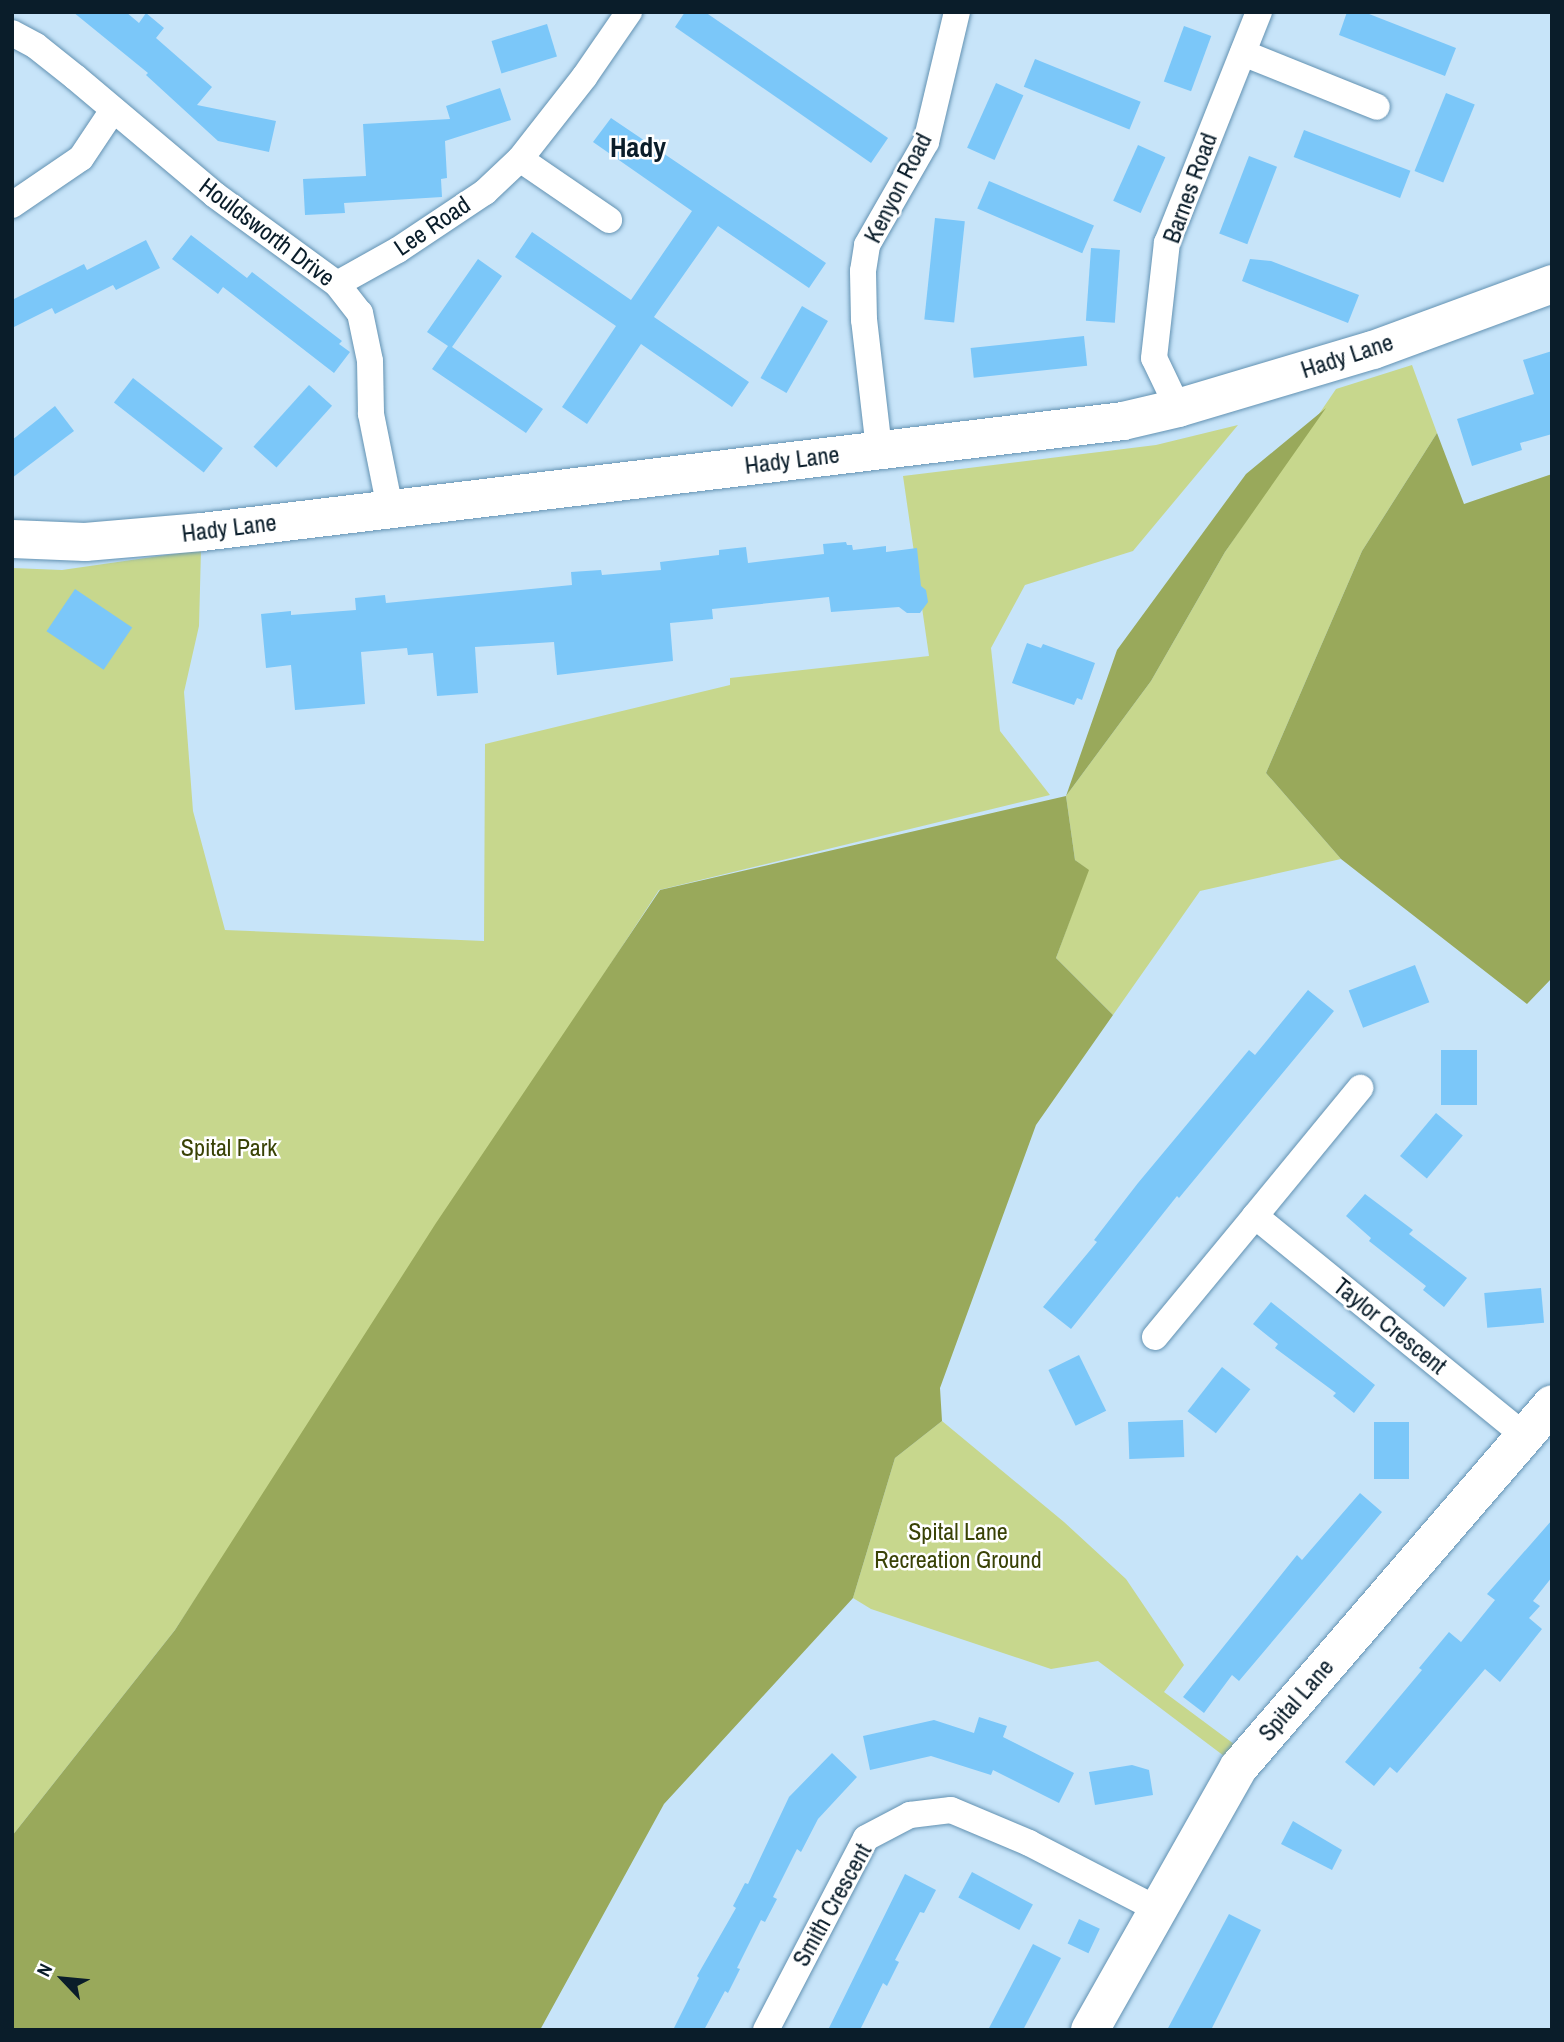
<!DOCTYPE html>
<html>
<head>
<meta charset="utf-8">
<style>
  body { margin:0 }
  #map { position:relative; width:1564px; height:2042px; overflow:hidden; background:#c7e4f9; font-family:"Archivo Narrow",sans-serif }
  div>[style] { position:absolute }
  [style*='--x'] { left:calc(var(--x)*1px); top:calc(var(--y)*1px); width:calc(var(--w)*1px); rotate:calc(var(--a)*1deg) }
  .green>* { inset:0; background:#c7d78d }
  .forest>* { inset:0; background:#99a95b }
  .building>* { inset:0; background:#7bc7f9; transform-origin:0 0 }
  .roads { filter:drop-shadow(0 0 2px #6392b2) drop-shadow(0 0 2px #6392b2) }
  .street>* { height:26px; margin:-13px; padding:0 13px; transform-origin:13px; border-radius:13px; background:#fff }
  .secondary>* { height:38px; margin:-19px; padding:0 19px; transform-origin:19px; border-radius:19px; background:#fff }
  span { translate:-50% -50%; white-space:nowrap; text-align:center; line-height:1.15; -webkit-text-stroke:5px #fff; paint-order:stroke }
  .street-label { font-size:24px; color:#0a1d2a }
  .park-label { font-size:24px; color:#394205 }
  .quarter-label { font-size:28px; color:#0a1d2a; font-weight:700 }
  .frame { position:absolute; inset:0; border:14px solid #0a1d2a; pointer-events:none }
  .north { position:absolute; left:28px; top:1944px; width:70px; height:70px; -webkit-text-stroke:5px #fff; paint-order:stroke; rotate:296deg; font-size:19px; font-weight:700; line-height:28px; text-align:center; color:#0a1d2a }
  .north::after { content:''; display:block; margin:auto; width:24px; height:32px; background:#0a1d2a; clip-path:polygon(50% 0,100% 100%,50% 72%,0 100%) }
</style>
</head>
<body>
<div id="map">
  <div class="green">
    <i style="clip-path:polygon(1412px 365px,1437px 433px,1362px 551px,1266px 773px,1341px 859px,1200px 891px,1113px 1015px,1056px 958px,1088px 870px,1075px 860px,1066px 796px,1151px 681px,1225px 552px,1336px 389px)"></i>
    <i style="clip-path:polygon(1238px 425px,1133px 551px,1025px 585px,991px 648px,1000px 731px,1050px 795px,659px 890px,175px 1630px,12px 1836px,12px 568px,62px 570px,201px 550px,199px 626px,184px 692px,193px 811px,225px 930px,484px 941px,485px 744px,730px 685px,730px 678px,929px 656px,903px 476px,1156px 445px)"></i>
    <i style="clip-path:polygon(942px 1421px,1064px 1522px,1126px 1579px,1184px 1665px,1164px 1692px,1234px 1744px,1224px 1756px,1098px 1661px,1051px 1669px,871px 1609px,853px 1598px,895px 1458px)"></i>
  </div>
  <div class="forest">
    <i style="clip-path:polygon(1326px 408px,1225px 552px,1151px 681px,1066px 796px,1075px 860px,1089px 870px,1056px 958px,1113px 1015px,1036px 1125px,940px 1388px,942px 1421px,895px 1458px,853px 1598px,664px 1804px,540px 2030px,12px 2030px,12px 1836px,175px 1630px,436px 1223px,660px 890px,1066px 796px,1117px 650px,1246px 474px)"></i>
    <i style="clip-path:polygon(1437px 433px,1464px 504px,1552px 474px,1552px 978px,1527px 1004px,1341px 859px,1266px 773px,1362px 551px)"></i>
  </div>
  <div class="building">
    <i style="clip-path:polygon(73px 12px,126px 12px,139px 23px,146px 13px,164px 28px,156px 38px,212px 87px,197px 105px,276px 121px,269px 152px,218px 141px,146px 75px,148px 73px)"></i>
    <i style="clip-path:polygon(685px 12px,705px 12px,888px 138px,871px 163px,675px 27px)"></i>
    <i style="clip-path:polygon(1347px 12px,1364px 12px,1456px 48px,1445px 76px,1339px 35px)"></i>
    <i style="left:547px;top:24px;width:34px;height:58px;rotate:73deg"></i>
    <i style="left:1184px;top:26px;width:29px;height:59px;rotate:20deg"></i>
    <i style="left:1035px;top:59px;width:114px;height:30px;rotate:22deg"></i>
    <i style="left:996px;top:83px;width:30px;height:71px;rotate:24deg"></i>
    <i style="clip-path:polygon(500px 88px,511px 120px,445px 141px,447px 178px,441px 179px,442px 197px,344px 203px,345px 213px,305px 215px,303px 179px,366px 176px,363px 124px,450px 119px,446px 106px)"></i>
    <i style="left:1446px;top:93px;width:31px;height:84px;rotate:22deg"></i>
    <i style="clip-path:polygon(611px 118px,826px 263px,809px 288px,718px 226px,654px 317px,749px 382px,732px 407px,641px 344px,587px 424px,562px 407px,616px 326px,515px 257px,532px 232px,631px 300px,692px 211px,593px 142px)"></i>
    <i style="left:1304px;top:130px;width:114px;height:29px;rotate:21deg"></i>
    <i style="left:1138px;top:145px;width:30px;height:61px;rotate:24deg"></i>
    <i style="left:1249px;top:156px;width:30px;height:83px;rotate:21deg"></i>
    <i style="left:989px;top:181px;width:114px;height:30px;rotate:23deg"></i>
    <i style="left:935px;top:218px;width:30px;height:102px;rotate:6deg"></i>
    <i style="clip-path:polygon(191px 235px,247px 278px,252px 272px,342px 341px,339px 344px,350px 352px,334px 373px,223px 287px,218px 294px,172px 259px)"></i>
    <i style="clip-path:polygon(146px 240px,160px 268px,116px 290px,113px 285px,55px 314px,52px 308px,12px 328px,12px 300px,84px 264px,87px 270px)"></i>
    <i style="left:1091px;top:248px;width:29px;height:73px;rotate:4deg"></i>
    <i style="clip-path:polygon(478px 259px,502px 276px,452px 347px,543px 409px,526px 433px,432px 369px,448px 346px,427px 332px)"></i>
    <i style="clip-path:polygon(1250px 259px,1271px 261px,1359px 295px,1348px 323px,1242px 281px)"></i>
    <i style="left:802px;top:306px;width:30px;height:83px;rotate:30deg"></i>
    <i style="left:1084px;top:336px;width:30px;height:114px;rotate:84deg"></i>
    <i style="clip-path:polygon(1552px 351px,1552px 434px,1520px 443px,1522px 450px,1472px 466px,1457px 419px,1534px 394px,1523px 360px)"></i>
    <i style="left:133px;top:378px;width:114px;height:31px;rotate:38deg"></i>
    <i style="left:309px;top:385px;width:31px;height:83px;rotate:42deg"></i>
    <i style="clip-path:polygon(55px 406px,74px 431px,12px 478px,12px 440px)"></i>
    <i style="clip-path:polygon(846px 542px,847px 545px,852px 545px,853px 550px,886px 546px,886px 552px,917px 548px,921px 586px,926px 590px,928px 602px,920px 613px,907px 613px,899px 607px,831px 612px,829px 597px,712px 609px,713px 619px,670px 623px,673px 661px,557px 675px,554px 642px,475px 647px,478px 693px,437px 696px,433px 653px,408px 655px,407px 648px,361px 652px,365px 704px,295px 710px,291px 665px,266px 668px,261px 614px,291px 611px,291px 615px,356px 610px,355px 598px,385px 595px,386px 603px,572px 585px,571px 572px,601px 570px,602px 575px,661px 570px,660px 562px,719px 555px,719px 550px,746px 547px,748px 563px,824px 554px,823px 544px)"></i>
    <i style="left:75px;top:589px;width:69px;height:51px;rotate:34deg"></i>
    <i style="clip-path:polygon(1027px 643px,1041px 648px,1043px 644px,1095px 663px,1082px 700px,1077px 698px,1074px 705px,1012px 683px)"></i>
    <i style="left:1415px;top:965px;width:40px;height:71px;rotate:69deg"></i>
    <i style="clip-path:polygon(1308px 990px,1334px 1011px,1179px 1198px,1177px 1196px,1071px 1329px,1043px 1307px,1097px 1242px,1094px 1240px,1138px 1183px,1249px 1050px,1255px 1055px)"></i>
    <i style="left:1441px;top:1050px;width:36px;height:55px"></i>
    <i style="left:1436px;top:1113px;width:35px;height:56px;rotate:40deg"></i>
    <i style="clip-path:polygon(1365px 1194px,1413px 1230px,1409px 1234px,1467px 1278px,1444px 1307px,1423px 1290px,1426px 1286px,1369px 1241px,1371px 1238px,1346px 1216px)"></i>
    <i style="left:1541px;top:1288px;width:35px;height:57px;rotate:85deg"></i>
    <i style="clip-path:polygon(1271px 1302px,1375px 1385px,1354px 1413px,1333px 1396px,1336px 1393px,1275px 1348px,1278px 1344px,1253px 1324px)"></i>
    <i style="left:1079px;top:1355px;width:62px;height:34px;rotate:64deg"></i>
    <i style="left:1222px;top:1367px;width:36px;height:56px;rotate:38deg"></i>
    <i style="left:1183px;top:1420px;width:37px;height:55px;rotate:88deg"></i>
    <i style="left:1409px;top:1422px;width:57px;height:35px;rotate:90deg"></i>
    <i style="clip-path:polygon(1360px 1493px,1382px 1512px,1239px 1681px,1232px 1675px,1204px 1713px,1183px 1697px,1297px 1555px,1302px 1560px)"></i>
    <i style="clip-path:polygon(1552px 1520px,1552px 1577px,1533px 1601px,1540px 1606px,1529px 1618px,1542px 1629px,1500px 1682px,1485px 1669px,1397px 1773px,1390px 1767px,1374px 1786px,1345px 1762px,1422px 1670px,1419px 1668px,1449px 1632px,1461px 1642px,1495px 1600px,1487px 1594px)"></i>
    <i style="clip-path:polygon(979px 1717px,1007px 1726px,1003px 1737px,1074px 1773px,1059px 1803px,993px 1770px,991px 1775px,931px 1756px,870px 1770px,863px 1736px,934px 1720px,974px 1733px)"></i>
    <i style="clip-path:polygon(832px 1753px,857px 1777px,818px 1819px,801px 1852px,797px 1849px,773px 1897px,777px 1899px,765px 1922px,761px 1920px,737px 1968px,740px 1969px,728px 1993px,725px 1991px,704px 2030px,673px 2030px,699px 1978px,697px 1976px,736px 1908px,733px 1906px,745px 1883px,748px 1884px,789px 1797px)"></i>
    <i style="clip-path:polygon(1132px 1765px,1149px 1770px,1153px 1795px,1095px 1805px,1089px 1772px)"></i>
    <i style="clip-path:polygon(1293px 1821px,1342px 1850px,1332px 1870px,1281px 1844px)"></i>
    <i style="left:972px;top:1872px;width:69px;height:29px;rotate:28deg"></i>
    <i style="clip-path:polygon(905px 1874px,936px 1890px,924px 1913px,920px 1912px,895px 1960px,899px 1962px,887px 1986px,883px 1983px,860px 2030px,828px 2030px)"></i>
    <i style="clip-path:polygon(1229px 1914px,1261px 1930px,1211px 2030px,1167px 2030px)"></i>
    <i style="left:1079px;top:1919px;width:23px;height:27px;rotate:25deg"></i>
    <i style="clip-path:polygon(1033px 1944px,1061px 1958px,1023px 2030px,988px 2030px)"></i>
  </div>
  <div class="roads">
    <div class="street">
      <i style="--x:12;--y:33;--w:27;--a:28"></i>
      <i style="--x:36;--y:46;--w:50;--a:38.5"></i>
      <i style="--x:75;--y:77;--w:183;--a:40.1"></i>
      <i style="--x:215;--y:195;--w:151;--a:36.1"></i>
      <i style="--x:337;--y:284;--w:37;--a:52"></i>
      <i style="--x:360;--y:313;--w:49;--a:78.2"></i>
      <i style="--x:370;--y:361;--w:53;--a:88.9"></i>
      <i style="--x:371;--y:414;--w:96;--a:78.6"></i>
      <i style="--x:1243;--y:53;--w:144;--a:21.9"></i>
      <i style="--x:520;--y:159;--w:108;--a:34.4"></i>
      <i style="--x:12;--y:205;--w:83;--a:-34.3"></i>
      <i style="--x:81;--y:158;--w:58;--a:-56.3"></i>
      <i style="--x:337;--y:284;--w:70;--a:-29.1"></i>
      <i style="--x:398;--y:250;--w:105;--a:-33.7"></i>
      <i style="--x:485;--y:192;--w:48;--a:-43.3"></i>
      <i style="--x:520;--y:159;--w:105;--a:-51.9"></i>
      <i style="--x:585;--y:76;--w:78;--a:-55.5"></i>
      <i style="--x:1178;--y:408;--w:55;--a:-115.6"></i>
      <i style="--x:1154;--y:358;--w:116;--a:-83.6"></i>
      <i style="--x:1167;--y:243;--w:249;--a:-68.3"></i>
      <i style="--x:879;--y:449;--w:130;--a:-96.6"></i>
      <i style="--x:864;--y:320;--w:49;--a:-91.2"></i>
      <i style="--x:863;--y:271;--w:26;--a:-81"></i>
      <i style="--x:867;--y:245;--w:119;--a:-60.2"></i>
      <i style="--x:926;--y:142;--w:134;--a:-76.6"></i>
      <i style="--x:1255;--y:1216;--w:166;--a:-50.6"></i>
      <i style="--x:1155;--y:1337;--w:157;--a:-50.4"></i>
      <i style="--x:1255;--y:1216;--w:348;--a:39.2"></i>
      <i style="--x:766;--y:2030;--w:216;--a:-62.5"></i>
      <i style="--x:866;--y:1838;--w:50;--a:-27.6"></i>
      <i style="--x:910;--y:1815;--w:41;--a:-7"></i>
      <i style="--x:951;--y:1810;--w:85;--a:22.9"></i>
      <i style="--x:1029;--y:1843;--w:144;--a:27.3"></i>
    </div>
    <div class="secondary">
      <i style="--x:12;--y:539;--w:73;--a:2.4"></i>
      <i style="--x:85;--y:542;--w:117;--a:-4.9"></i>
      <i style="--x:202;--y:532;--w:928;--a:-6.87"></i>
      <i style="--x:1123;--y:421;--w:57;--a:-13.3"></i>
      <i style="--x:1178;--y:408;--w:203;--a:-16.6"></i>
      <i style="--x:1373;--y:350;--w:191;--a:-20.2"></i>
      <i style="--x:1090;--y:2030;--w:302;--a:-60.5"></i>
      <i style="--x:1239;--y:1767;--w:479;--a:-49.2"></i>
    </div>
  </div>
  <div class="street-label">
    <span style="left:898px;top:188px;rotate:-63deg">Kenyon Road</span>
    <span style="left:1190px;top:188px;rotate:-70deg">Barnes Road</span>
    <span style="left:432px;top:226px;rotate:-34deg">Lee Road</span>
    <span style="left:267px;top:232px;rotate:37deg">Houldsworth Drive</span>
    <span style="left:1347px;top:356px;rotate:-18deg">Hady Lane</span>
    <span style="left:792px;top:460px;rotate:-7deg">Hady Lane</span>
    <span style="left:229px;top:528px;rotate:-7deg">Hady Lane</span>
    <span style="left:1390px;top:1326px;rotate:39deg">Taylor Crescent</span>
    <span style="left:1296px;top:1700px;rotate:-49deg">Spital Lane</span>
    <span style="left:832px;top:1905px;rotate:-61deg">Smith Crescent</span>
  </div>
  <div class="park-label">
    <span style="left:229px;top:1148px">Spital Park</span>
    <span style="left:958px;top:1546px">Spital Lane<br>Recreation Ground</span>
  </div>
  <div class="quarter-label">
    <span style="left:638px;top:147px">Hady</span>
  </div>
  <div class="frame"></div>
  <div class="north">N</div>
</div>
</body>
</html>
